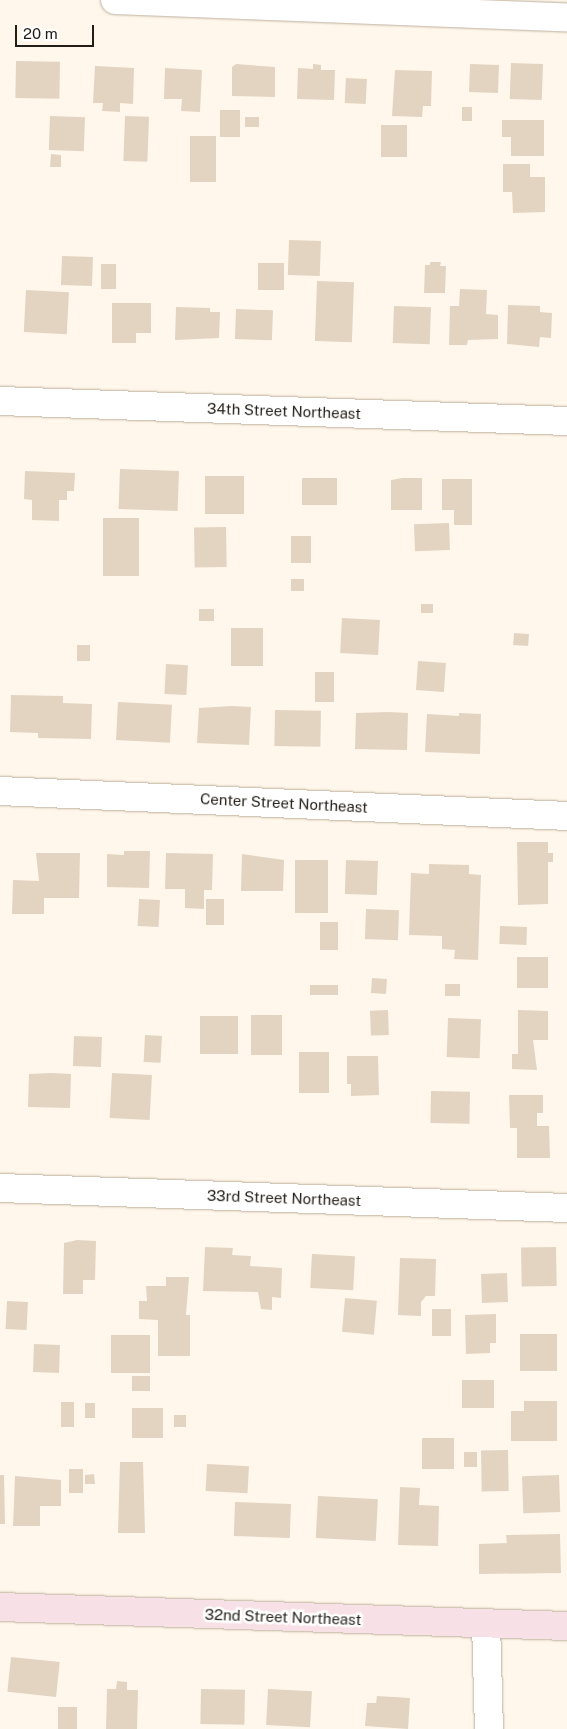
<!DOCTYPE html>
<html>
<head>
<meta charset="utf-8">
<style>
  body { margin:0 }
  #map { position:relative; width:567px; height:1729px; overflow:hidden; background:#fff7eb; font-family:"Public Sans",sans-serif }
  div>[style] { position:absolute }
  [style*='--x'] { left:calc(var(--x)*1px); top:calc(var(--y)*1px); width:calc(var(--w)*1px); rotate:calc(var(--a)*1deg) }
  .building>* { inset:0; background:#e3d4c2; transform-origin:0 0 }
  .roads { filter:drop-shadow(0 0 1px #bcaf9d) drop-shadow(0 0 1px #bcaf9d) }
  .minor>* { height:28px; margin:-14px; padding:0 14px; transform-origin:14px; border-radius:14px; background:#fff }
  .secondary>* { height:28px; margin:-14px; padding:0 14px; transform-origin:14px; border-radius:14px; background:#f7e0e6 }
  span { translate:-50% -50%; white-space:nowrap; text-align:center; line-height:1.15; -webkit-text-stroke:5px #fff; paint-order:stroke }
  .street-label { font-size:15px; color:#221d17 }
  .scale { position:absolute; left:15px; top:25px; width:79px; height:22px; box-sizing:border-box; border:2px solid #221d17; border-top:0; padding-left:6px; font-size:15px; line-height:18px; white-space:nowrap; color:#221d17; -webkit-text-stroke:4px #fff; paint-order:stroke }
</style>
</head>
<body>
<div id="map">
  <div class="building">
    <i style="left:16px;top:61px;width:44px;height:37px;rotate:1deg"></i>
    <i style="left:511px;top:63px;width:32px;height:36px;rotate:2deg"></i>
    <i style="clip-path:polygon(236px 64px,275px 67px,275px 97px,232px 96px,232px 67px)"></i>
    <i style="clip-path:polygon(313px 64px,321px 65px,321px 70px,335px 70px,334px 100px,297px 99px,298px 68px,313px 69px)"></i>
    <i style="left:470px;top:64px;width:29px;height:28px;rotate:2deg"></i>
    <i style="clip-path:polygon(95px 66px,134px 68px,133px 104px,120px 103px,120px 112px,102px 111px,103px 103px,93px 103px)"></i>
    <i style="clip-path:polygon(165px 68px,202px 70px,200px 112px,181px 111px,182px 99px,164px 99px)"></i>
    <i style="clip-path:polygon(395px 70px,432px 71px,431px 106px,423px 106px,422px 117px,392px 116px)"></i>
    <i style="left:346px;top:78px;width:21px;height:25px;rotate:3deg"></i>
    <i style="left:472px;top:107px;width:14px;height:10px;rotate:90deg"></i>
    <i style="left:220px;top:110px;width:20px;height:27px"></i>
    <i style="left:50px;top:116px;width:35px;height:34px;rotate:2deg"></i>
    <i style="left:125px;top:116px;width:24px;height:45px;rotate:2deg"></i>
    <i style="left:245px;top:117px;width:14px;height:10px"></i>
    <i style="clip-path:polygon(502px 120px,544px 120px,544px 156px,511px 156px,511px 137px,502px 137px)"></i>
    <i style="left:381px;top:125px;width:26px;height:32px"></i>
    <i style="left:190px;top:136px;width:26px;height:46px"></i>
    <i style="clip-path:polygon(51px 154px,61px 155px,61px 167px,50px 167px)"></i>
    <i style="clip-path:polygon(503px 164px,530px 164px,530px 177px,545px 177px,545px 212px,513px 213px,512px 192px,503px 192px)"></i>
    <i style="left:289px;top:240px;width:32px;height:35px;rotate:2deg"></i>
    <i style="left:62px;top:256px;width:31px;height:29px;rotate:2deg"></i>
    <i style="clip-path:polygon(430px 262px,441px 262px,440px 266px,446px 266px,445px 293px,424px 293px,425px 265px,430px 265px)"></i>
    <i style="left:258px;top:263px;width:26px;height:27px"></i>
    <i style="left:101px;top:264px;width:15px;height:25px"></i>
    <i style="left:317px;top:281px;width:37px;height:60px;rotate:2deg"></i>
    <i style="clip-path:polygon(460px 289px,487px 290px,486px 314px,498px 315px,498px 339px,468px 340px,467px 345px,449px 345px,450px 306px,459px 306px)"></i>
    <i style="left:26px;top:290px;width:43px;height:42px;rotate:3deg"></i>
    <i style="clip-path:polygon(112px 303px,151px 303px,151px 333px,136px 333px,136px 343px,112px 343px)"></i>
    <i style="clip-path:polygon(508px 305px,540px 306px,540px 312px,552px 313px,551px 338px,540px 337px,539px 347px,507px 344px)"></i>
    <i style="left:394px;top:306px;width:37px;height:37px;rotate:2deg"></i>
    <i style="clip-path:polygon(176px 307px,210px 308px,210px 312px,220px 312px,219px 338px,175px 340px)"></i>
    <i style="left:236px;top:309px;width:37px;height:30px;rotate:2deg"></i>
    <i style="left:120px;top:469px;width:59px;height:40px;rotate:2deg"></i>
    <i style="clip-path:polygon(25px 471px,75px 473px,74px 491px,67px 491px,67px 500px,59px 500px,59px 521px,32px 520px,32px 500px,24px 499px)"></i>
    <i style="left:205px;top:476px;width:39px;height:38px"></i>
    <i style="left:302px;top:478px;width:35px;height:27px"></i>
    <i style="clip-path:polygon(402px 478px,422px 478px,422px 510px,391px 510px,391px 480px)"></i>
    <i style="clip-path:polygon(442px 479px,472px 479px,472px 525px,454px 525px,454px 510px,442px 510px)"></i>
    <i style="left:103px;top:518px;width:36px;height:58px"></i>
    <i style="left:449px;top:523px;width:27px;height:35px;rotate:88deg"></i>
    <i style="left:226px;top:527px;width:40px;height:32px;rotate:89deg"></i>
    <i style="left:291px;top:536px;width:20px;height:27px"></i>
    <i style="left:291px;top:579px;width:13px;height:12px"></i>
    <i style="left:421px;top:604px;width:12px;height:9px"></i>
    <i style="left:199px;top:609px;width:15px;height:12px"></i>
    <i style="left:342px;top:618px;width:38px;height:35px;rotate:3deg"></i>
    <i style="left:231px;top:628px;width:32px;height:38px"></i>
    <i style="left:514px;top:633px;width:15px;height:12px;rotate:4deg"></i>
    <i style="left:90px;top:645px;width:16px;height:13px;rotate:90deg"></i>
    <i style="left:418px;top:661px;width:28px;height:29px;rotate:4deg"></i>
    <i style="left:166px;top:664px;width:22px;height:30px;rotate:3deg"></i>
    <i style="left:315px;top:672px;width:19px;height:30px"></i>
    <i style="clip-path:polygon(11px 695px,63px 696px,63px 703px,92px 704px,91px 739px,38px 738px,38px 733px,10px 732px)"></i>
    <i style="left:118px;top:702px;width:54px;height:38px;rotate:3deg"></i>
    <i style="clip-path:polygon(231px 706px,251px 707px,249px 745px,197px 743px,199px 708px)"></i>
    <i style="left:275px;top:710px;width:46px;height:36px;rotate:1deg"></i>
    <i style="clip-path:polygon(389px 712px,408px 713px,407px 750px,355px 749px,356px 713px)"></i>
    <i style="clip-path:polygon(459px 713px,481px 714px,480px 754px,425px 752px,427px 714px,459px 716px)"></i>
    <i style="clip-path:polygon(517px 842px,548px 842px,548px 853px,553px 853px,553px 862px,548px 862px,548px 904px,518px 905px)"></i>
    <i style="clip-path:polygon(124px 851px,150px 851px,149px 888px,107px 887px,107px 854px,124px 855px)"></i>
    <i style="clip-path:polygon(36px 853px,80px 853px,79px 898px,44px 898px,44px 914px,12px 914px,13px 880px,39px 881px)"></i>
    <i style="clip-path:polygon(166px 853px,213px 854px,212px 890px,204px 890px,204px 909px,185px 908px,185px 889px,165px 889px)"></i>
    <i style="clip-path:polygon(242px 854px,284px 860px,283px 891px,241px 891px)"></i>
    <i style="left:295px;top:860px;width:33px;height:53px"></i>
    <i style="left:346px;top:860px;width:32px;height:34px;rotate:2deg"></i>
    <i style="clip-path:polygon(429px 864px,469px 865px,469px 874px,481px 875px,478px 960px,454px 959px,455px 950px,442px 949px,442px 936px,409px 935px,411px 873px,429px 874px)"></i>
    <i style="left:139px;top:899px;width:21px;height:27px;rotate:3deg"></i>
    <i style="left:206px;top:899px;width:18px;height:26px"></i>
    <i style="left:366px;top:909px;width:33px;height:30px;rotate:2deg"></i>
    <i style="left:320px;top:922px;width:18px;height:28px"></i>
    <i style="left:500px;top:926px;width:27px;height:18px;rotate:2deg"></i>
    <i style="left:517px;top:957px;width:31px;height:31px"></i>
    <i style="left:372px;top:978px;width:15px;height:15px;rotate:4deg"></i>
    <i style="left:445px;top:984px;width:15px;height:12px"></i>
    <i style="left:310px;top:985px;width:28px;height:10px"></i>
    <i style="left:388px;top:1010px;width:25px;height:18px;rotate:88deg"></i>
    <i style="clip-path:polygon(518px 1010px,548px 1011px,548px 1040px,533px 1040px,537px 1070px,512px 1069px,512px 1054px,518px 1054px)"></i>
    <i style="left:251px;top:1015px;width:31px;height:40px"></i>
    <i style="left:200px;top:1016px;width:38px;height:38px"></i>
    <i style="left:448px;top:1018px;width:33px;height:39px;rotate:2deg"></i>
    <i style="left:145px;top:1035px;width:17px;height:27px;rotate:3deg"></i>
    <i style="left:74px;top:1036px;width:28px;height:30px;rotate:2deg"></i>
    <i style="left:299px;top:1052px;width:30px;height:41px"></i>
    <i style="clip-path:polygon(347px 1056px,378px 1056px,379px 1095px,351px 1096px,351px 1084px,347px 1084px)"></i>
    <i style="clip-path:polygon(51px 1073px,71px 1074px,70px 1108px,28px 1107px,29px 1074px)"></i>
    <i style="left:112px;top:1073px;width:40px;height:45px;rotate:3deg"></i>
    <i style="left:431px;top:1091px;width:39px;height:32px;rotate:1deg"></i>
    <i style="clip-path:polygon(509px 1095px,543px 1095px,543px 1113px,537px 1113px,537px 1126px,549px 1126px,550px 1158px,517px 1158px,517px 1128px,510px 1128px)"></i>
    <i style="clip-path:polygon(77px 1240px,96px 1241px,95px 1280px,83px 1280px,83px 1294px,63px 1294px,64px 1243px)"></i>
    <i style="clip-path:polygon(205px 1247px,233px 1248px,232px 1255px,251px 1256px,250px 1266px,282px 1268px,281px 1298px,272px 1297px,272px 1310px,261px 1309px,258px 1292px,203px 1291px)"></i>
    <i style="left:556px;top:1247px;width:39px;height:35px;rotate:89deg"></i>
    <i style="left:312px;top:1254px;width:43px;height:34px;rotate:3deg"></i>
    <i style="clip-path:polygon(400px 1258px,436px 1259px,435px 1296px,426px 1296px,421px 1302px,421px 1316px,398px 1315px)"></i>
    <i style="left:507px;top:1273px;width:29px;height:26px;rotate:88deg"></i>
    <i style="clip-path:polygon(166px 1277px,189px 1277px,186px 1315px,190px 1315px,190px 1356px,158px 1356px,158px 1320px,139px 1319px,139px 1301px,147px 1301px,146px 1286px,166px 1286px)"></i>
    <i style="left:345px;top:1298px;width:32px;height:34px;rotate:5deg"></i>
    <i style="left:7px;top:1301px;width:21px;height:28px;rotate:3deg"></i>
    <i style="left:432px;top:1309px;width:19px;height:27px"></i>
    <i style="clip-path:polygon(496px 1314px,496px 1343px,490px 1343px,490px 1353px,466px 1354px,465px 1315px)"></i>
    <i style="left:520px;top:1334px;width:37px;height:37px"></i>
    <i style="left:150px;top:1335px;width:38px;height:39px;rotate:90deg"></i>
    <i style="left:34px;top:1344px;width:26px;height:28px;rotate:2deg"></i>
    <i style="left:132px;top:1376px;width:18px;height:15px"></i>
    <i style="left:494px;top:1380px;width:28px;height:32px;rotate:90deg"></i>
    <i style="clip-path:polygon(524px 1401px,557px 1401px,557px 1441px,511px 1441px,511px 1411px,524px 1411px)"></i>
    <i style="left:61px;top:1402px;width:13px;height:25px"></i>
    <i style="left:85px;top:1403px;width:10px;height:15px"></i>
    <i style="left:132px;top:1408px;width:31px;height:30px"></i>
    <i style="left:174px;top:1415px;width:12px;height:12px"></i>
    <i style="left:422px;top:1438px;width:32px;height:31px"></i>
    <i style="left:508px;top:1450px;width:41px;height:27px;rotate:89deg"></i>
    <i style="left:464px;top:1452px;width:13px;height:15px"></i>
    <i style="clip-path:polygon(120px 1462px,143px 1462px,145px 1533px,118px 1533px)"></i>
    <i style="left:207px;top:1464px;width:42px;height:27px;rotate:3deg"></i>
    <i style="left:83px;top:1469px;width:24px;height:14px;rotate:90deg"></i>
    <i style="clip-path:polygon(94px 1474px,95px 1484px,85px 1484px,85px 1475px)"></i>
    <i style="clip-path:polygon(0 1475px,4px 1475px,5px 1524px,0 1524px)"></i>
    <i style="left:559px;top:1475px;width:37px;height:37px;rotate:88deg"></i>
    <i style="clip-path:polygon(15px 1476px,61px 1480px,61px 1506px,40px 1506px,40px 1526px,13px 1526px)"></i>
    <i style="clip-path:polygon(400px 1487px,420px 1488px,419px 1505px,439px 1506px,438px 1546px,398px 1545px)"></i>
    <i style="left:318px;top:1496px;width:60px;height:42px;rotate:3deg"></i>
    <i style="left:235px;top:1502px;width:56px;height:34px;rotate:2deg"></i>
    <i style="clip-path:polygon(560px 1534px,561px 1573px,479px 1574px,479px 1544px,507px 1543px,506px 1535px)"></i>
    <i style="left:11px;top:1657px;width:49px;height:35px;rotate:6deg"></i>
    <i style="clip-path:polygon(117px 1681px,127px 1682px,127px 1690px,138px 1690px,137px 1729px,106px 1729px,107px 1689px,116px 1689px)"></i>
    <i style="left:201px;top:1689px;width:44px;height:35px;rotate:1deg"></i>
    <i style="left:268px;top:1689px;width:44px;height:36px;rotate:3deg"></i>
    <i style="clip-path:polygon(377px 1696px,410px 1698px,408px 1729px,365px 1726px,367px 1703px,376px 1703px)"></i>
    <i style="left:58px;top:1707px;width:19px;height:22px"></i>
  </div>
  <div class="roads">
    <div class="minor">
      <i style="--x:115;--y:0;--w:452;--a:2.2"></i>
      <i style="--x:0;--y:401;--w:567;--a:2.02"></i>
      <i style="--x:0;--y:791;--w:568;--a:2.52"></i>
      <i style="--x:0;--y:1188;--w:567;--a:2.02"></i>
      <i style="--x:486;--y:1623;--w:106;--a:88.4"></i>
    </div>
    <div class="secondary">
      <i style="--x:0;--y:1607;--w:567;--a:1.92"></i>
    </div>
  </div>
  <div class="street-label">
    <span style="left:284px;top:411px;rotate:2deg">34th Street Northeast</span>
    <span style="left:284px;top:803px;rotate:3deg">Center Street Northeast</span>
    <span style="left:284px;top:1198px;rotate:2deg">33rd Street Northeast</span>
    <span style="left:283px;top:1617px;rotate:2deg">32nd Street Northeast</span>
  </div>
  <div class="scale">20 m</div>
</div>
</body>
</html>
